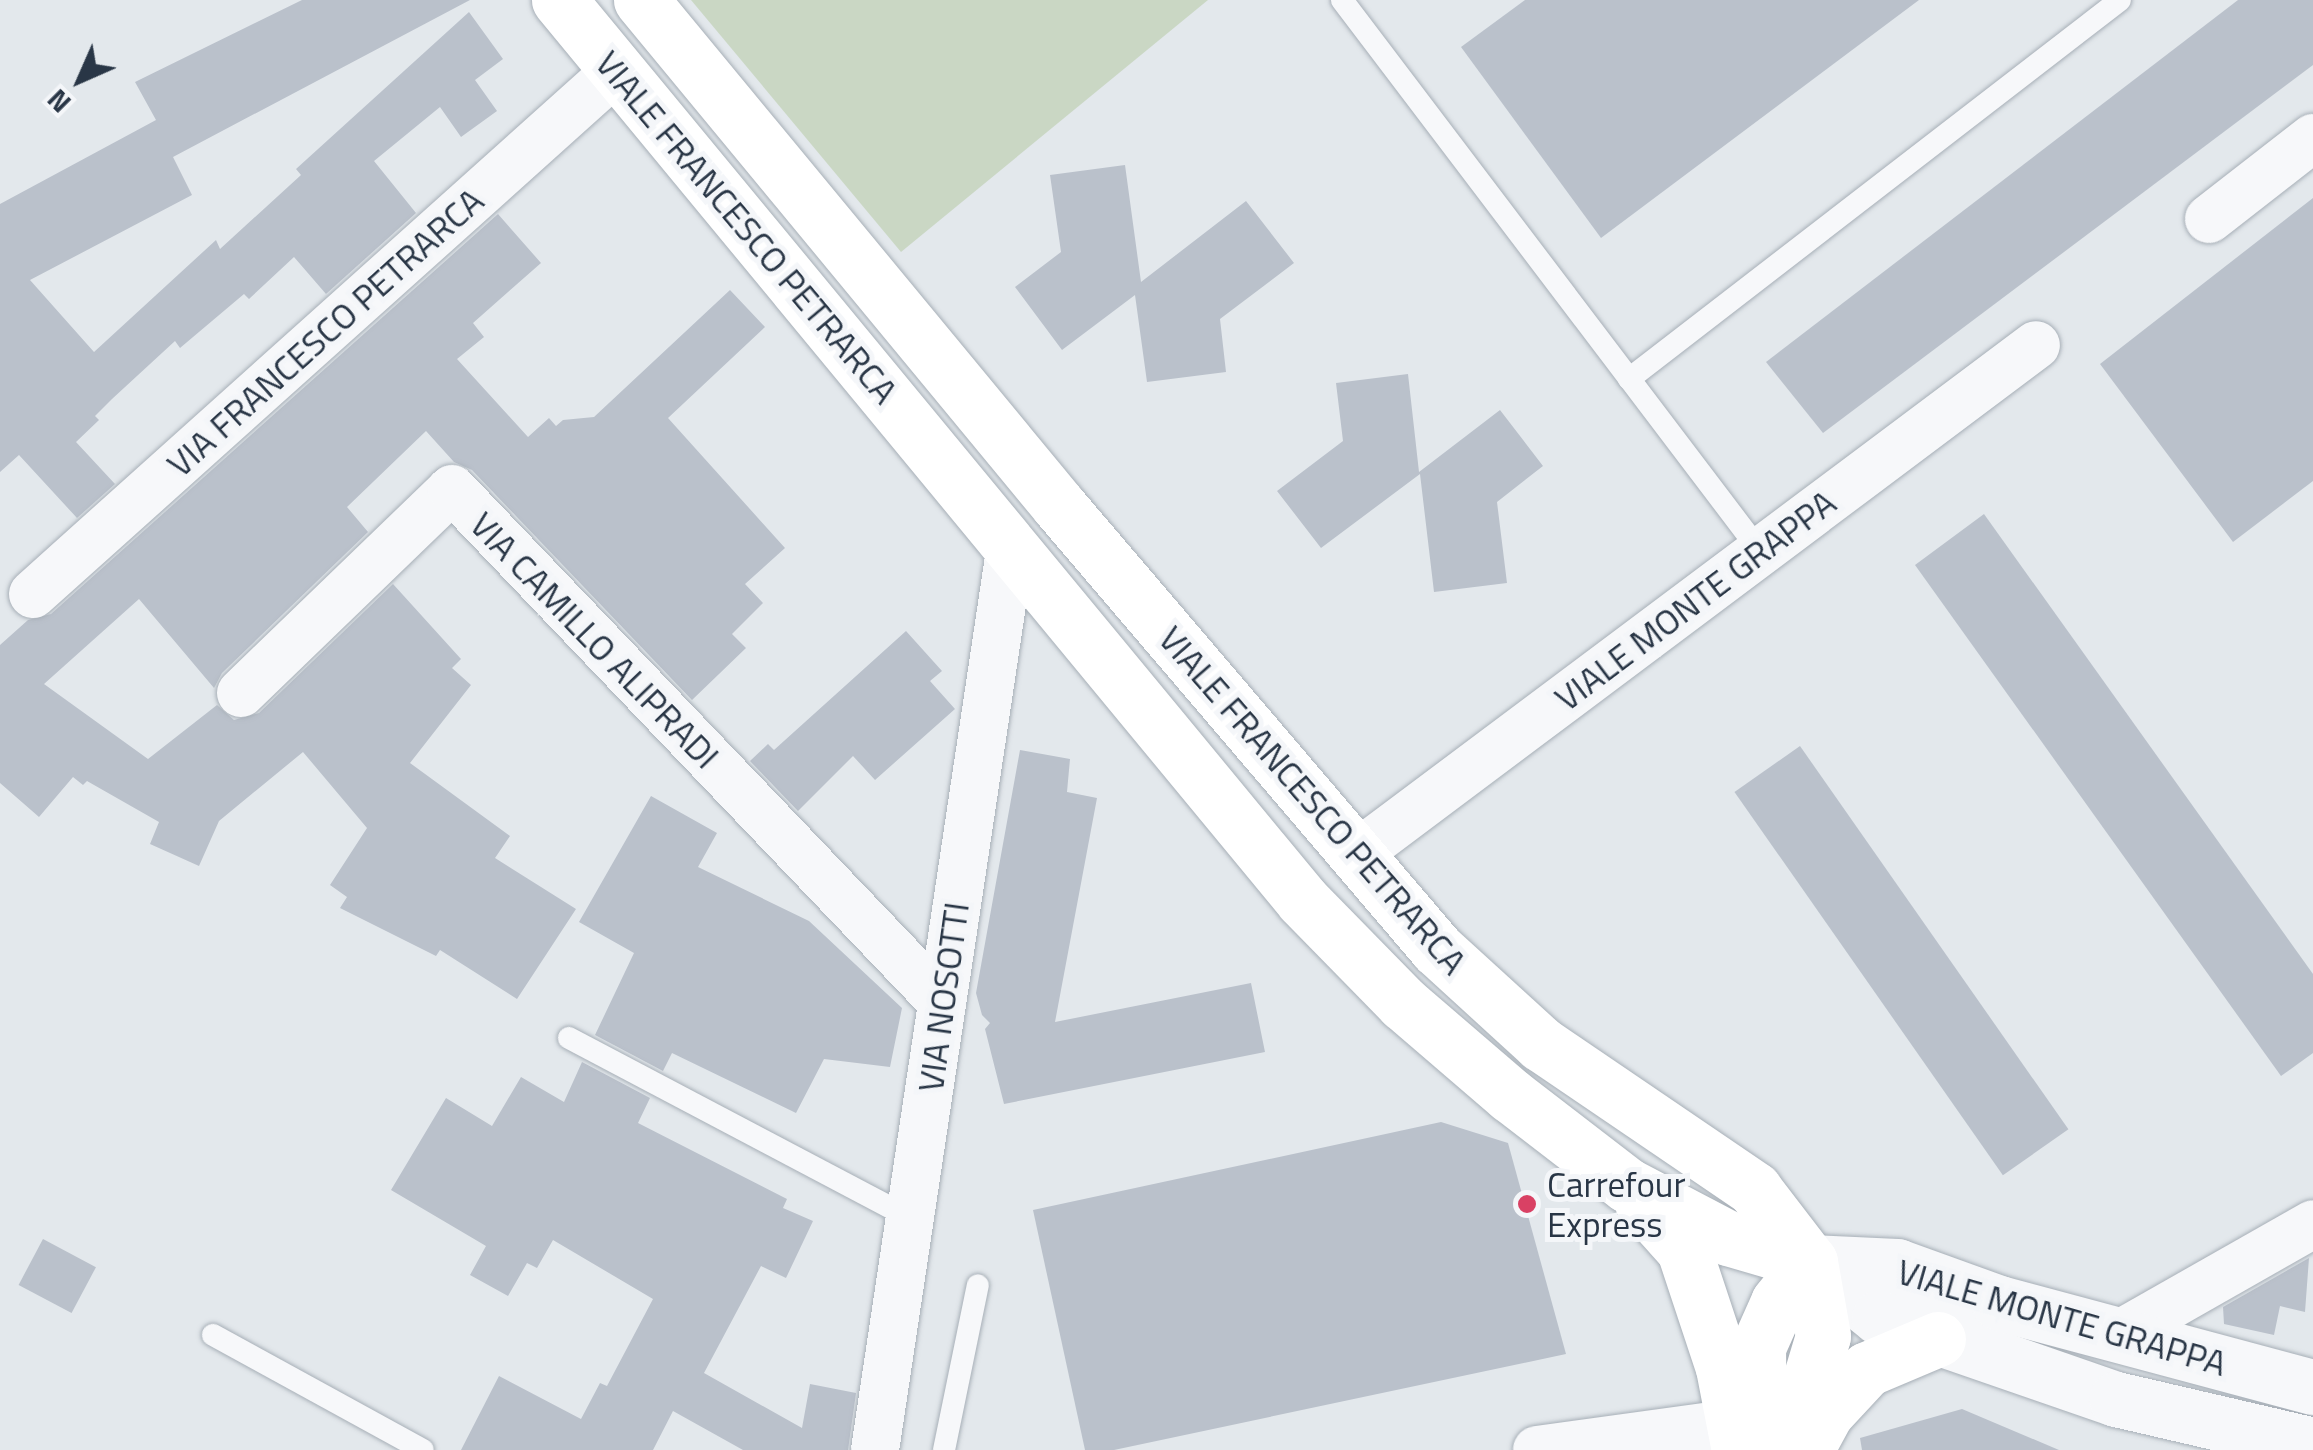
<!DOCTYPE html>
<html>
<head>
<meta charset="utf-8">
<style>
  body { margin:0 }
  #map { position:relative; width:2313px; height:1450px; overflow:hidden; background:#e3e8ec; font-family:"Titillium Web",sans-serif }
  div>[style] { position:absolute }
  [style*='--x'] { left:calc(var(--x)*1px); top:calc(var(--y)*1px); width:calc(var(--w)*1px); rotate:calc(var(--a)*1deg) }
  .green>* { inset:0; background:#cad7c4 }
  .building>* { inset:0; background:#bac1cb; transform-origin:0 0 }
  .roads { filter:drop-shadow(0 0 2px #a7afb7) drop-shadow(0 0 2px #a7afb7) }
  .service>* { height:22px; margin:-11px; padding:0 11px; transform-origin:11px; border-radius:11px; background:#f7f8fa }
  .minor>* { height:48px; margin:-24px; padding:0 24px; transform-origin:24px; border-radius:24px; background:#f7f8fa }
  .tertiary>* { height:55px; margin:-27.5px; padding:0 27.5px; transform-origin:27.5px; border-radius:27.5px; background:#f7f8fa }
  .secondary>* { height:55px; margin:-27.5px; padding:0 27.5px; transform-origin:27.5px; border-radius:27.5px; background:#fff }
  .dots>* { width:28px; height:28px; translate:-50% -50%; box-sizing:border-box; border:5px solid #f4f6f9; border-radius:50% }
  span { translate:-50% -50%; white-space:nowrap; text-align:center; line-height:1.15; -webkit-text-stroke:10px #f4f6f9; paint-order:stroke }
  .street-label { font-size:35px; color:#293646 }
  .poi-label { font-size:35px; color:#293646 }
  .left { translate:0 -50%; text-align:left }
  .north { position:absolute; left:30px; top:30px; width:100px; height:100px; -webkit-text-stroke:8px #f4f6f9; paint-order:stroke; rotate:225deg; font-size:28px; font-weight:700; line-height:40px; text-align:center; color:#293646 }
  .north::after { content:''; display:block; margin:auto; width:35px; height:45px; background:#293646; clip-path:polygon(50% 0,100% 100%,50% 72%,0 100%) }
</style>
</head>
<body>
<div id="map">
  <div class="green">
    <i style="clip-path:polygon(691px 0,1208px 0,901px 252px)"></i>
  </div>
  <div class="building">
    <i style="clip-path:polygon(302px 0,470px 0,173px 157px,192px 195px,30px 280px,94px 352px,216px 240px,220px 249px,301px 175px,296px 169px,469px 12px,503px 59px,475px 80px,497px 111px,461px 137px,440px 107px,374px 161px,416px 213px,326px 294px,294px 257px,249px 299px,244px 294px,180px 348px,175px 341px,112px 399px,95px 416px,99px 420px,76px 442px,115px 484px,77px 518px,19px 455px,0 472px,0 204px,156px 120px,135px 82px)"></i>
    <i style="clip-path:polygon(1525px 0,1919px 0,1601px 238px,1461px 47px)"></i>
    <i style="clip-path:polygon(2238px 0,2313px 0,2313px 65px,1823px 433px,1766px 362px)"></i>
    <i style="clip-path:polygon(1125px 165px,1141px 282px,1246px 201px,1294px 263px,1220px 319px,1226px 372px,1147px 382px,1135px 295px,1062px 350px,1015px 287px,1061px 252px,1050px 175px)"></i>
    <i style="clip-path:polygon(2313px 198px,2313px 481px,2233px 542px,2100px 364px)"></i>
    <i style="clip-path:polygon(498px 214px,541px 263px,473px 323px,484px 337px,457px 359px,528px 437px,549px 418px,556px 426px,563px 420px,594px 417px,730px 290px,765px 327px,668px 418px,785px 548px,745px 584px,763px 603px,732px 634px,746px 648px,692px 700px,472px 470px,454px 462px,426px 431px,347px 507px,368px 532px,222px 673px,214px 688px,139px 599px,44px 684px,148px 759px,217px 705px,234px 720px,259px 713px,393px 584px,461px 659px,452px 668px,471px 685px,410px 763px,510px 836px,495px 858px,576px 909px,517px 999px,440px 950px,436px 956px,340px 908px,347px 897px,330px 885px,367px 828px,303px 752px,219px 821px,199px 866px,150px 844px,159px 822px,87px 781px,83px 785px,73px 777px,39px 817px,0 783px,0 645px,28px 620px,51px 614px)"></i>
    <i style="clip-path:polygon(1408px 374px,1419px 472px,1500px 410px,1543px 466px,1497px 502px,1507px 583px,1434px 592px,1420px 474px,1321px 548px,1277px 491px,1343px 441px,1336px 383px)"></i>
    <i style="clip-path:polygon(1984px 514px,2313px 974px,2313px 1053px,2281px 1076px,1915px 565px)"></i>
    <i style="clip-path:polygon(906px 631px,942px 671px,930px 681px,955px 709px,875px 780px,853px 756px,798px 811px,750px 761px,768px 744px,774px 750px)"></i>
    <i style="left:1800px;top:746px;width:468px;height:80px;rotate:55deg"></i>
    <i style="clip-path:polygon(1020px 750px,1070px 759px,1067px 792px,1097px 798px,1055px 1022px,1251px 983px,1265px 1052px,1004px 1104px,985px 1029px,990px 1023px,982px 1015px,976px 993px)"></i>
    <i style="clip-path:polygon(651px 796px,717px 833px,698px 867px,809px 921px,902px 1008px,890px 1067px,824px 1059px,796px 1113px,672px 1053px,663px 1071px,595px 1035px,634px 953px,579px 922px)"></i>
    <i style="clip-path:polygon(582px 1062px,650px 1098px,638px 1123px,787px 1199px,783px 1208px,813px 1221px,786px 1278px,761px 1266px,704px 1373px,802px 1428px,810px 1384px,856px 1393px,848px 1450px,743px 1450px,673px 1411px,653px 1450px,461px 1450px,499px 1376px,581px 1419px,600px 1383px,607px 1386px,653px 1299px,553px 1240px,537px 1268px,527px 1263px,508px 1296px,470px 1275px,486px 1246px,391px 1190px,446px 1098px,492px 1126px,521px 1077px,564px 1102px)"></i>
    <i style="clip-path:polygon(1441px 1122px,1508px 1143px,1566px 1354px,1114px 1450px,1085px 1450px,1033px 1210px)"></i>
    <i style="left:43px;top:1239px;width:60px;height:52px;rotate:28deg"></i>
    <i style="clip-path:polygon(2309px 1258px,2305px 1312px,2280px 1306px,2274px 1335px,2224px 1324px,2223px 1307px)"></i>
    <i style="clip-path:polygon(1962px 1409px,2059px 1450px,1862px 1450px,1860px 1438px)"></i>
  </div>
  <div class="roads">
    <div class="service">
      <i style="--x:1342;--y:0;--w:692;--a:52.82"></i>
      <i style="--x:1629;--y:379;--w:620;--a:-37.66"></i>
      <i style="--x:569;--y:1038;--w:386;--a:27.8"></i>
      <i style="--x:213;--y:1335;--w:239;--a:28.7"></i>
      <i style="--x:944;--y:1450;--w:168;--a:-78.4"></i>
    </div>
    <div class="minor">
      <i style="--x:2209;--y:219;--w:132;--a:-37.9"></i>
      <i style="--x:33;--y:594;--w:785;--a:-41.9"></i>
      <i style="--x:241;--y:693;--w:293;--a:-44"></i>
      <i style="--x:452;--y:489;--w:709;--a:46.31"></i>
      <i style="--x:1354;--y:856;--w:852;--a:-36.84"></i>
      <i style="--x:2118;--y:1335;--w:224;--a:-29.6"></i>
      <i style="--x:875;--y:1450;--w:916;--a:-81.46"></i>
      <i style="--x:1537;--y:1450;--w:198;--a:-7.8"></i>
    </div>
    <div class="tertiary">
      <i style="--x:1810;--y:1262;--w:88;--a:38.6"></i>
      <i style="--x:1879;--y:1317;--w:251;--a:19.1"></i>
      <i style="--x:2116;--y:1399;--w:202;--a:13.1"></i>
      <i style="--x:1810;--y:1262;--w:87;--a:2.6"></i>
      <i style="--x:1897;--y:1266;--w:109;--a:19.9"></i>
      <i style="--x:1999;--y:1303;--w:325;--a:15"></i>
    </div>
    <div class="secondary">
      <i style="--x:559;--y:0;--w:1168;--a:50.45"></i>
      <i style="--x:1303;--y:901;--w:143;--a:45.6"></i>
      <i style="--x:1403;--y:1003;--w:141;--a:40.7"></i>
      <i style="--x:1510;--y:1095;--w:148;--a:37.6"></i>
      <i style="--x:1627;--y:1185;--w:114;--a:27.7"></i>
      <i style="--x:1728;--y:1238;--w:85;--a:16.3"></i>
      <i style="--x:641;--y:0;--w:656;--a:50.44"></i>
      <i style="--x:1059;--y:506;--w:582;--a:49.53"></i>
      <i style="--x:1437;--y:949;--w:141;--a:42.4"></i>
      <i style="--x:1541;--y:1044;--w:258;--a:34.2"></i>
      <i style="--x:1754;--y:1189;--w:92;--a:52.5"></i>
      <i style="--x:1810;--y:1262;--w:75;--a:80"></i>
      <i style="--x:1823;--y:1336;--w:73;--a:106.7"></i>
      <i style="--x:1802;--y:1406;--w:44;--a:92.6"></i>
      <i style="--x:1642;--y:1203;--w:63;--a:48.2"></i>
      <i style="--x:1684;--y:1250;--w:124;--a:71.7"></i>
      <i style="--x:1723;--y:1368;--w:84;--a:79"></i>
      <i style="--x:1759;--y:1428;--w:81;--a:-90.7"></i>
      <i style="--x:1758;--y:1347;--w:49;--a:-66"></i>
      <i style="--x:1778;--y:1302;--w:51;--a:-51.3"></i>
      <i style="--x:1806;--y:1450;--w:42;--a:-61.6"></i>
      <i style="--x:1826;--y:1413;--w:60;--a:-47"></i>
      <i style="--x:1867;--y:1369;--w:77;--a:-22.9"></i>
    </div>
  </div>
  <div class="dots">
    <i style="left:1527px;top:1204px;background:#d94164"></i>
  </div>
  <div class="street-label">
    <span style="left:747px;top:227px;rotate:50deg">VIALE FRANCESCO PETRARCA</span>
    <span style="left:325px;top:332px;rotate:-42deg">VIA FRANCESCO PETRARCA</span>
    <span style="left:1695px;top:600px;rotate:-37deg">VIALE MONTE GRAPPA</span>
    <span style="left:595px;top:640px;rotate:46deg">VIA CAMILLO ALIPRADI</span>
    <span style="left:1313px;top:800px;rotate:49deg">VIALE FRANCESCO PETRARCA</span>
    <span style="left:943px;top:997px;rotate:-82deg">VIA NOSOTTI</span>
    <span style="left:2062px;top:1317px;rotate:16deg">VIALE MONTE GRAPPA</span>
  </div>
  <div class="poi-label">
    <span class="left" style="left:1547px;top:1204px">Carrefour<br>Express</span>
  </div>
  <div class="north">N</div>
</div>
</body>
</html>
